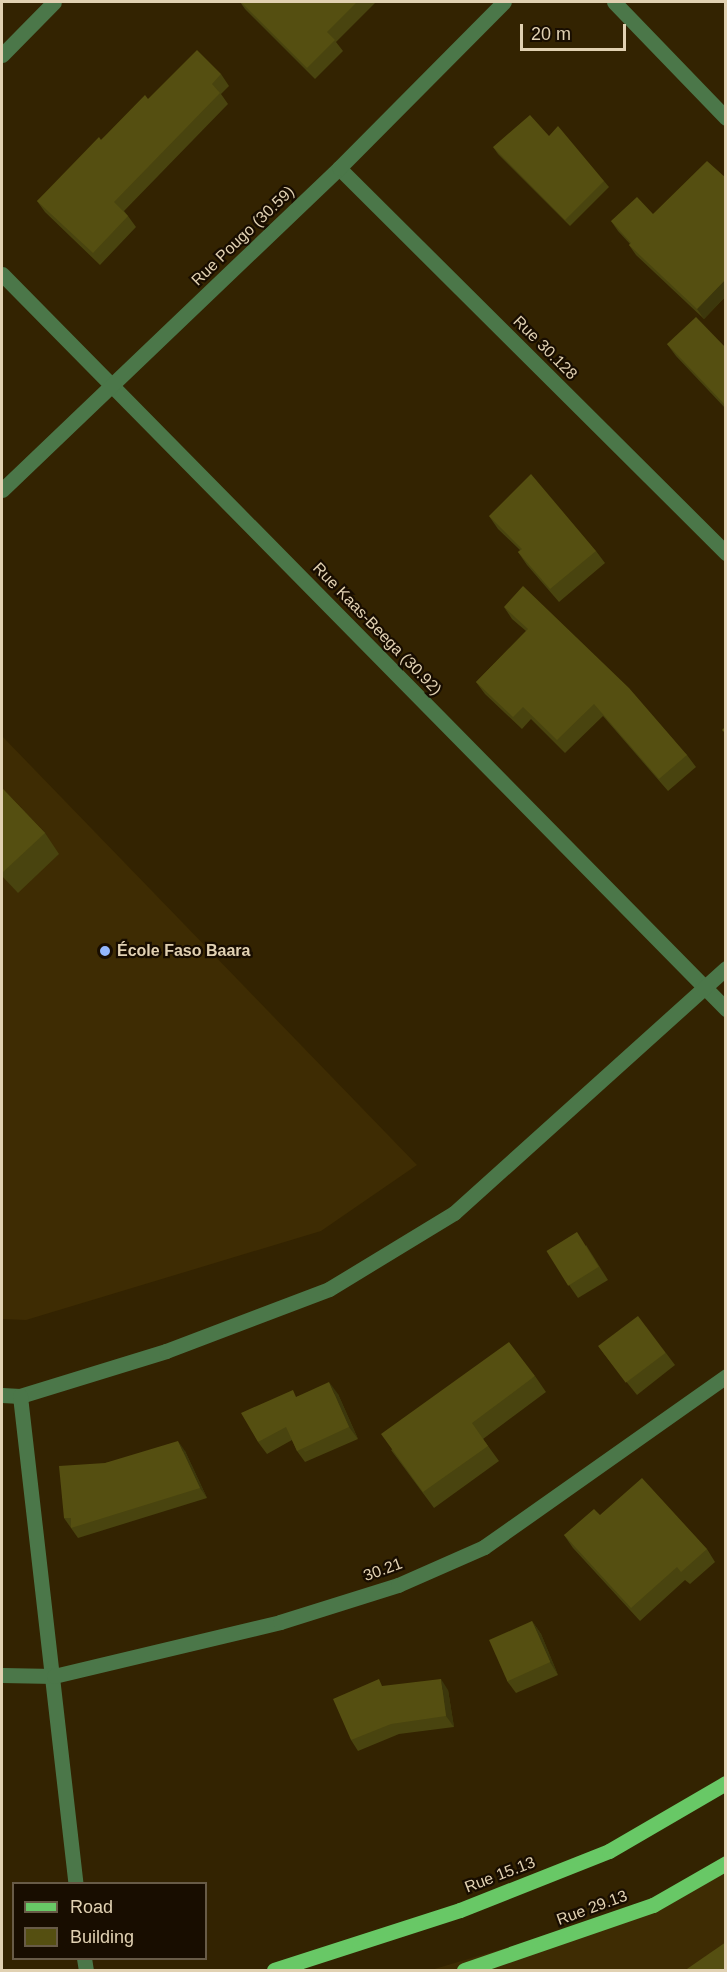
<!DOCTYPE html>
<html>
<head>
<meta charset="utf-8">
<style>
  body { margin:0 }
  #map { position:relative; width:727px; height:1972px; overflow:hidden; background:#332301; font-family:Helvetica,sans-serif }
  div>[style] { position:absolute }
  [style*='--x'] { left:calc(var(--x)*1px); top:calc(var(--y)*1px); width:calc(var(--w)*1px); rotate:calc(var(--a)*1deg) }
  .built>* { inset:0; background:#3e2c03 }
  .minor>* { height:15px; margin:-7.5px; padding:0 7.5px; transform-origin:7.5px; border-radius:7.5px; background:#4b7749 }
  .major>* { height:15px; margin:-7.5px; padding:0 7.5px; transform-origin:7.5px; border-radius:7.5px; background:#68c866 }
  .wall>* { inset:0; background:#49440f }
  .shaded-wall>* { inset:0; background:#3c370c }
  .building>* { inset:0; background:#554f11; transform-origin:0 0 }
  .dots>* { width:16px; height:16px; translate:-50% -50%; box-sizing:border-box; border:3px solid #180d00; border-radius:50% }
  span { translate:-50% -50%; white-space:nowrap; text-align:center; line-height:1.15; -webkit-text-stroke:4.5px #180d00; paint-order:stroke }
  .street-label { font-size:16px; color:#e1d1b2 }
  .poi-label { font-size:16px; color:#e1d1b2; font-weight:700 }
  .left { translate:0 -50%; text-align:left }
  .frame { position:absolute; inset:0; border:3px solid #e1d1b2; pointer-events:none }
  .legend { position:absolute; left:12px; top:1882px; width:195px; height:78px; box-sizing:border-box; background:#180d00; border:2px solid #685b47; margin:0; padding:8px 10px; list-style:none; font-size:18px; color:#e1d1b2 }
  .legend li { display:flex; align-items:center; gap:12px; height:30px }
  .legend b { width:30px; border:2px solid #685b47 }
  .scale { position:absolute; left:520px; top:24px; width:106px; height:27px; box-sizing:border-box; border:3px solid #e1d1b2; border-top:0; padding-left:8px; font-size:18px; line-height:21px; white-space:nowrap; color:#e1d1b2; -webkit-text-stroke:4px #180d00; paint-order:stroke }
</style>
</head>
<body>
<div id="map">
  <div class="built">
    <i style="clip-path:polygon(2px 736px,417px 1165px,321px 1231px,26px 1320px,2px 1319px)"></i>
    <i style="clip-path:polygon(725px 1859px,725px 1970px,431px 1970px,653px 1905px)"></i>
  </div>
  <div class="minor">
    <i style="--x:614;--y:2;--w:161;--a:46"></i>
    <i style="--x:2;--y:55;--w:74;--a:-45.5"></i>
    <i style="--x:339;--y:168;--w:546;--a:44.85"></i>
    <i style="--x:2;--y:274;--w:1032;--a:45.43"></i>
    <i style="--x:2;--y:490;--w:466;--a:-43.7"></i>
    <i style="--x:339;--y:168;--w:234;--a:-45.2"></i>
    <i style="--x:2;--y:1395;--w:18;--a:3"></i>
    <i style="--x:20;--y:1396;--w:153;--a:-17.1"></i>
    <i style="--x:166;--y:1351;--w:174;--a:-20.8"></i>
    <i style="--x:329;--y:1289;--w:146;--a:-31.3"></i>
    <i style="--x:454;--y:1213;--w:366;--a:-42"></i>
    <i style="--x:20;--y:1396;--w:491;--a:83.5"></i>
    <i style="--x:2;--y:1675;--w:52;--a:1.1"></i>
    <i style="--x:54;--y:1676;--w:232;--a:-13.4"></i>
    <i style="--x:280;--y:1622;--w:124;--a:-17.4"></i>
    <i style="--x:398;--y:1585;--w:94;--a:-23.8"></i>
    <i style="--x:484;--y:1547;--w:296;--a:-35.2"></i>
    <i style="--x:84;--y:1958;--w:12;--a:81"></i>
  </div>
  <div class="major">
    <i style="--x:274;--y:1970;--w:195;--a:-17.9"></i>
    <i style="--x:460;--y:1910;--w:160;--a:-21.6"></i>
    <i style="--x:609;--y:1851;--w:135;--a:-30.2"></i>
    <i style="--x:464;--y:1970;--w:200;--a:-19"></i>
    <i style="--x:653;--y:1905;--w:84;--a:-29.9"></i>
  </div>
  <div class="wall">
    <i style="clip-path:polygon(240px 2px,376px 2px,336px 42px,343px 51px,315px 79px,245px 9px)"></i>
    <i style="clip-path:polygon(221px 74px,229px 86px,221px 94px,228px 104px,124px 211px,128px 216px,136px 227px,100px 265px,45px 212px,37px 201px,101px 140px,148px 99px)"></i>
    <i style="clip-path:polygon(493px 147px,604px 181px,609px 187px,570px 226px,498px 154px)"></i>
    <i style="clip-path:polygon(726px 178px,726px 296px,704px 319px,636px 255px,629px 245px,630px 244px,618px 231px,611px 221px,653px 214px)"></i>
    <i style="clip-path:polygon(667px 344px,726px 348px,726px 409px,676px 356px)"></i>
    <i style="clip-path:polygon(489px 516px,596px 551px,605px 563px,559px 602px,527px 565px,518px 552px,520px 550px,498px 529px)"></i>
    <i style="clip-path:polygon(504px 607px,687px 755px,696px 767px,668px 791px,603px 716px,565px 753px,531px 719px,522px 729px,485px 694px,476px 682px,526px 631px,512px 619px)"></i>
    <i style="clip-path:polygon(2px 788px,45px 833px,59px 854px,18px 893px,2px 876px)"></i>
    <i style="clip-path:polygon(586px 1245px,608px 1280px,578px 1298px,569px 1285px)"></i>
    <i style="clip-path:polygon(599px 1347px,666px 1353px,675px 1365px,637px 1395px,608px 1359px)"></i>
    <i style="clip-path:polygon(535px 1376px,546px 1392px,483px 1439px,499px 1461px,434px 1508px,391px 1450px)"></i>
    <i style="clip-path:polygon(338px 1394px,358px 1439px,305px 1462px,297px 1451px,292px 1440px,267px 1454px,258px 1442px,298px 1396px)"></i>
    <i style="clip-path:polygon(185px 1451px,207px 1498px,78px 1538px,64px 1518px,105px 1463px)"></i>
    <i style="clip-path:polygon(600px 1515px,707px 1549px,715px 1562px,690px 1584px,685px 1580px,640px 1621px,573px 1548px,564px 1535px)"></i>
    <i style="clip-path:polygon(532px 1621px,541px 1634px,558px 1675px,516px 1693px,507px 1681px)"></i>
    <i style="clip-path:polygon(384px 1686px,448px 1690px,454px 1727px,399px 1734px,358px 1751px,351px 1740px)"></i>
  </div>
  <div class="shaded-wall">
    <i style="clip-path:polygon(726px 279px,726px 296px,704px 319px,697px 309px)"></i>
    <i style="clip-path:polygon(329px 1382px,338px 1394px,358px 1439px,349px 1427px)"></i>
    <i style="clip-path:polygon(178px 1441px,185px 1451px,207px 1498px,200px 1488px)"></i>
    <i style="clip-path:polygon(532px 1621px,541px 1634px,558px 1675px,550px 1662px)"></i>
    <i style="clip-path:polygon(441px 1679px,448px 1690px,454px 1727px,446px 1716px)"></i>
  </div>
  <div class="building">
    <i style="clip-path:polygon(241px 2px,357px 2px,327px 32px,335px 40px,307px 68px)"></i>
    <i style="clip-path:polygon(197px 50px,221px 74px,212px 84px,220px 93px,114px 202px,128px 216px,93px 253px,37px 201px,99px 137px,101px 140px,145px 95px,148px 99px)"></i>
    <i style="clip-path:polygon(530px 115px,549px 136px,558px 126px,604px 181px,565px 220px,493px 147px)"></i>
    <i style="clip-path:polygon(707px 161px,726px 178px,726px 197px,724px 198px,726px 200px,726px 279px,697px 309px,629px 245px,631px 243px,611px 221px,637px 197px,653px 214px)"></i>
    <i style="clip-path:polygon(696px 317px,726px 348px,726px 406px,667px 344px)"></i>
    <i style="clip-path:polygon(531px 474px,596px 551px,550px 589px,518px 552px,522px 549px,489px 516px)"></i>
    <i style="clip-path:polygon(523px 586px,629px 688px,687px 755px,659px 779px,594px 704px,557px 740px,523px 707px,513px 717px,476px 682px,528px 629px,504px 607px)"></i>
    <i style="clip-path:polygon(726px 726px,726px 734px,722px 730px)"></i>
    <i style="clip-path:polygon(2px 788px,45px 833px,3px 872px,2px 870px)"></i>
    <i style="left:577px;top:1232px;width:41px;height:36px;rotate:58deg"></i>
    <i style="left:638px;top:1316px;width:46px;height:50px;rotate:53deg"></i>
    <i style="clip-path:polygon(509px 1342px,535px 1376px,472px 1423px,488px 1446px,423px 1492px,381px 1434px)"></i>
    <i style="clip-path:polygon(329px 1382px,349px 1427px,297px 1451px,286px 1427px,258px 1442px,241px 1413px,293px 1390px,296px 1397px)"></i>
    <i style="clip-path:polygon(178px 1441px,200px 1488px,71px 1528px,71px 1518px,64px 1518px,59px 1466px,105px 1463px)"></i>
    <i style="clip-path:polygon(642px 1478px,707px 1549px,681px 1572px,677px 1567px,631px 1608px,564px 1535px,594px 1509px,600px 1515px)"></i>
    <i style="left:532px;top:1621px;width:45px;height:47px;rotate:66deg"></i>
    <i style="clip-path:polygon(379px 1679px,382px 1686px,441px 1679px,446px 1716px,391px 1724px,351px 1740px,333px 1699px)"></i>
    <i style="clip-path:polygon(726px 1942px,726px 1971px,684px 1971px)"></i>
  </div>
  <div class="dots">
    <i style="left:105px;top:951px;background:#93b7fd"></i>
  </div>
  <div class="street-label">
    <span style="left:243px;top:236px;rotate:-44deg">Rue Pougo (30.59)</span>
    <span style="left:545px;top:348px;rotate:45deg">Rue 30.128</span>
    <span style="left:377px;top:629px;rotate:46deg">Rue Kaas-Beega (30.92)</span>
    <span style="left:383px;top:1570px;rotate:-20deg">30.21</span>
    <span style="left:500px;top:1875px;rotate:-21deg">Rue 15.13</span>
    <span style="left:592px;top:1908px;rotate:-20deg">Rue 29.13</span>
  </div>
  <div class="poi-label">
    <span class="left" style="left:117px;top:951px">École Faso Baara</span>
  </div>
  <div class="frame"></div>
  <ul class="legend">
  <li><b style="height:8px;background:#68c866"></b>Road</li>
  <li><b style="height:16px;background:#554f11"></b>Building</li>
  </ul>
  <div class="scale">20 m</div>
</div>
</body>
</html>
